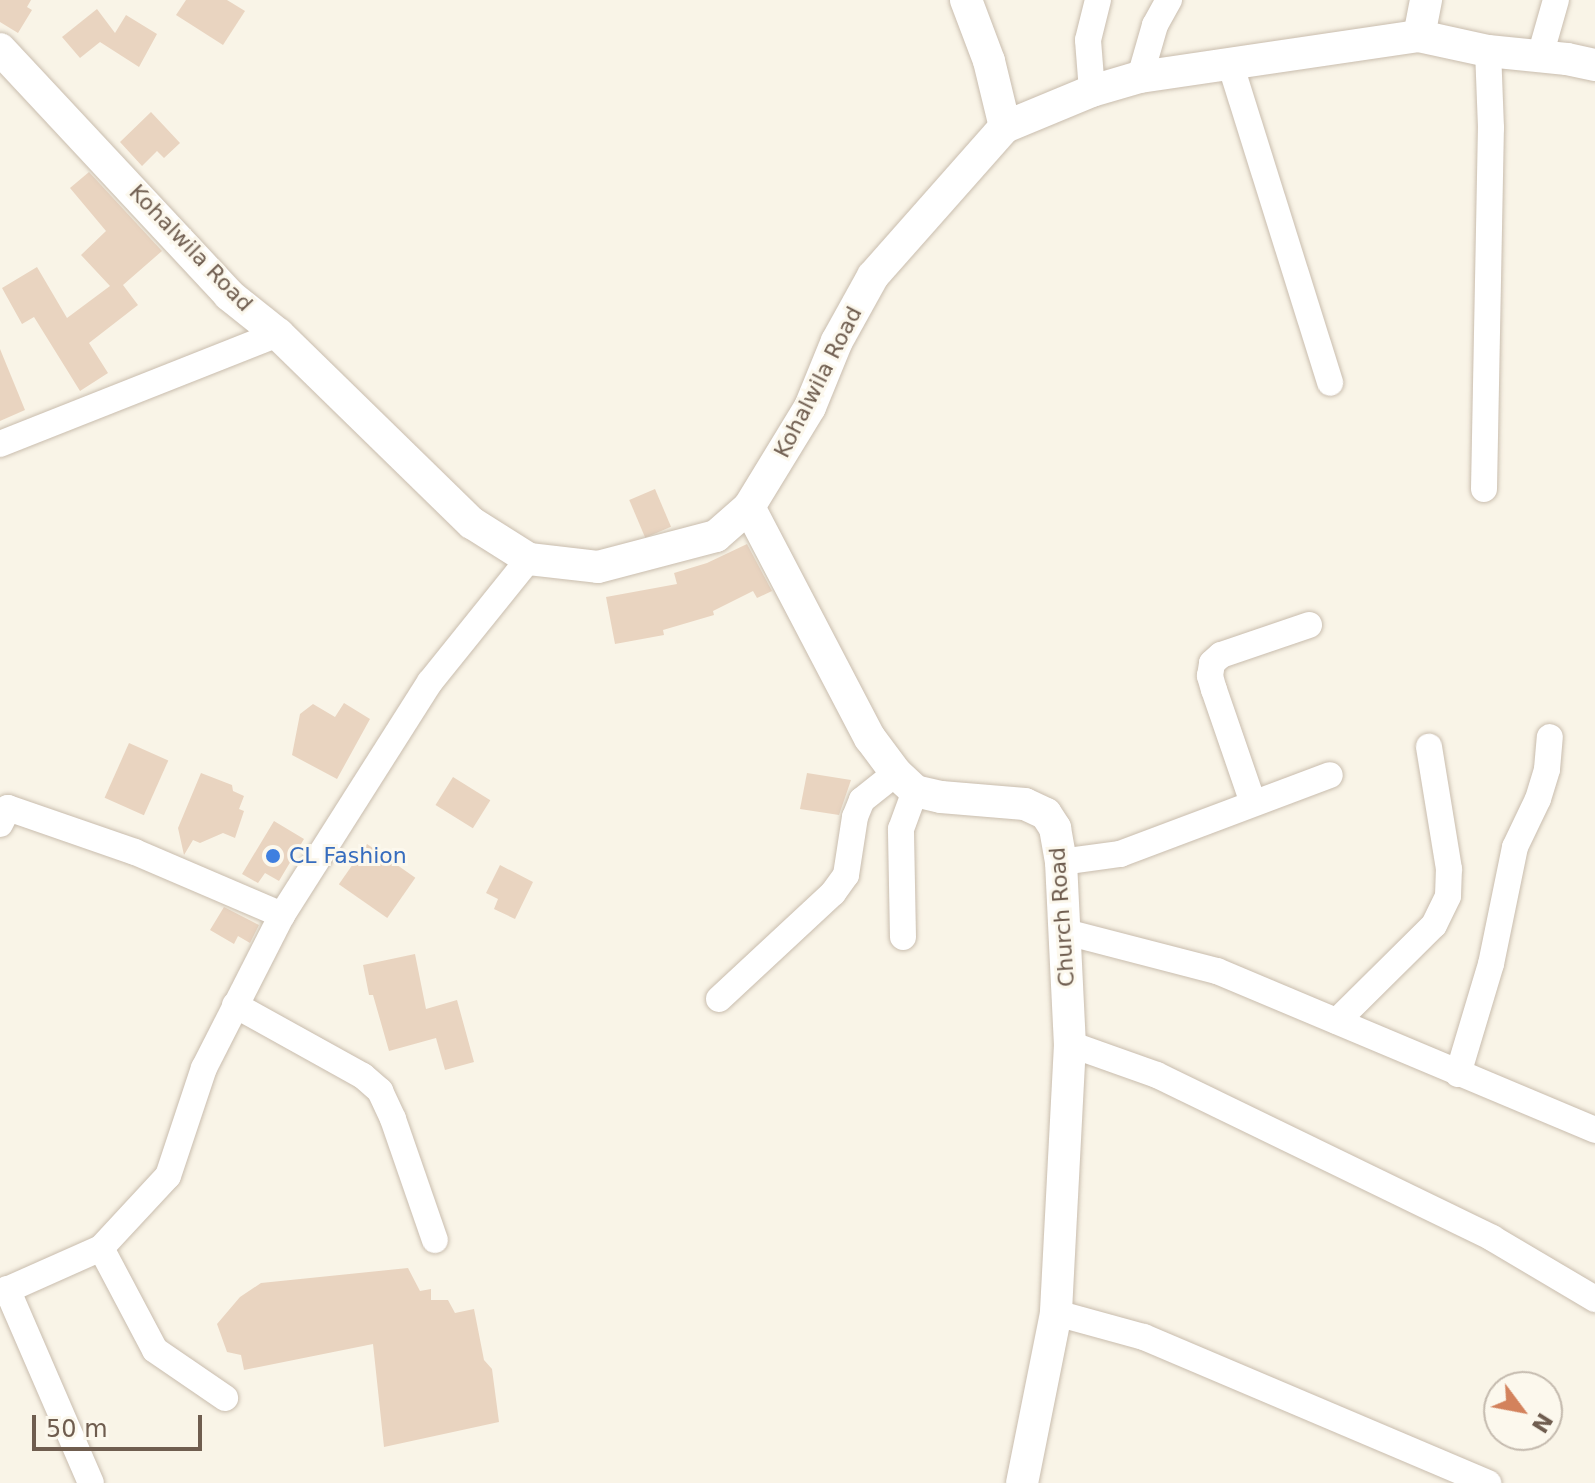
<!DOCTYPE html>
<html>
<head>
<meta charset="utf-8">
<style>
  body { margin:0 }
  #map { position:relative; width:1595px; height:1483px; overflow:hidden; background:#f9f4e7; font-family:"DejaVu Sans",sans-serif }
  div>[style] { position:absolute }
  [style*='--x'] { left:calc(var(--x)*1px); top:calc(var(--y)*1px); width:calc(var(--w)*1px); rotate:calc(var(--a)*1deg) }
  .building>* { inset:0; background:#e9d4c0; transform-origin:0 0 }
  .roads { filter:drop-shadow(0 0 2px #c9bdae) drop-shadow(0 0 2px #c9bdae) }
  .minor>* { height:26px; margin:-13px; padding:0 13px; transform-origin:13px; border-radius:13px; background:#fff }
  .tertiary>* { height:32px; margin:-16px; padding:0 16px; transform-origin:16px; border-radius:16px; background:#fff }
  .dots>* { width:22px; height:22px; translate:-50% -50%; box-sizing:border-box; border:4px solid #fcf8ed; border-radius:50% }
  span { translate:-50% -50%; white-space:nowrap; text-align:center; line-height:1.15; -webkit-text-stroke:6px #fcf8ed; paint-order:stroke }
  .street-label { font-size:22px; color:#6f5d4f }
  .shop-label { font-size:22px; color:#366cbe }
  .left { translate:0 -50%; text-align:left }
  .north { position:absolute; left:1483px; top:1371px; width:80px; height:80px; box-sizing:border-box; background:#fcf8ed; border:2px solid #c4baae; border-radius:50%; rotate:122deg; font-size:22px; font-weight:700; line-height:32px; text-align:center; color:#6f5d4f }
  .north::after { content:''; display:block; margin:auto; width:28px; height:36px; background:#d3825c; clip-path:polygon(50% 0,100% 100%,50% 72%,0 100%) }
  .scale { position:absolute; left:32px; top:1415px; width:170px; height:36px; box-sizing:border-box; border:4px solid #6f5d4f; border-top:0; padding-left:10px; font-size:24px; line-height:28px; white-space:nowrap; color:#6f5d4f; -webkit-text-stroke:6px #fcf8ed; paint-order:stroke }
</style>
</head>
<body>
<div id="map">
  <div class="building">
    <i style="clip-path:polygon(0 0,31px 0,27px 7px,32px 10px,18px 33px,0 22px)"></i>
    <i style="clip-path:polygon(186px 0,227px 0,245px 11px,223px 45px,176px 15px)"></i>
    <i style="clip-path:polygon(97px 9px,115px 33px,126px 15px,157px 34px,139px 67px,100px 42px,80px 58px,62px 37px)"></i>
    <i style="clip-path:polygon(151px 112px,180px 143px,164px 158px,157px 151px,142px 166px,120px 142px)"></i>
    <i style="clip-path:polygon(89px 172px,162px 251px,123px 285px,138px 305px,89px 343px,108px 373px,80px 391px,34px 317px,22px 324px,2px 288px,37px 267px,67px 318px,110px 286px,81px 255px,106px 231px,70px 188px)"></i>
    <i style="clip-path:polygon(0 349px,25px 410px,0 421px)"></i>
    <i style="left:655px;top:489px;width:41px;height:28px;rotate:67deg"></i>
    <i style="clip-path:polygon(747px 544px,772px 591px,757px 598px,753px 591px,713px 611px,714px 615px,663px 630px,664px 635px,615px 644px,606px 597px,677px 584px,674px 573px,707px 563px)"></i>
    <i style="clip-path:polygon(344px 703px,370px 719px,337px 779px,292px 755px,300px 714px,313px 704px,335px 717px)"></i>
    <i style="left:129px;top:743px;width:43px;height:60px;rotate:24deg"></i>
    <i style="clip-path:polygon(201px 773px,232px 785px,233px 791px,244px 796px,239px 809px,244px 811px,235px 838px,223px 833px,200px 843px,193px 840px,184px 855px,178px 828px)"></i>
    <i style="clip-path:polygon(807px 773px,851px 780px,839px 815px,800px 809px)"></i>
    <i style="left:453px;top:777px;width:44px;height:33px;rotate:32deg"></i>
    <i style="clip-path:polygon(274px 821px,304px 839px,279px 881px,265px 873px,258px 883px,242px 874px)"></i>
    <i style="left:367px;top:844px;width:59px;height:49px;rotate:35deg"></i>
    <i style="clip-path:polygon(500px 865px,533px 882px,515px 919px,494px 909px,498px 899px,486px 893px)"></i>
    <i style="clip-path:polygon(224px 907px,259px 925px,250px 943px,238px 936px,234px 944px,210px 930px)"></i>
    <i style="clip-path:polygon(415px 954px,426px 1009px,457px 1000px,474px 1062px,445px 1070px,436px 1038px,389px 1051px,373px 995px,369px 995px,363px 965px)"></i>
    <i style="clip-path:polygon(408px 1268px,420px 1291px,431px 1289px,431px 1300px,448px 1300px,455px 1313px,474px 1309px,484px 1360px,492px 1369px,499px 1422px,384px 1447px,373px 1344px,244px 1370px,241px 1355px,227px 1352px,217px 1324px,240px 1297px,261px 1283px)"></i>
  </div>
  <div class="roads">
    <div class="minor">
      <i style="--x:1540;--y:56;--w:58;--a:-74.1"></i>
      <i style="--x:1230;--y:63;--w:335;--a:72.6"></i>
      <i style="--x:1140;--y:77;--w:54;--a:-73.9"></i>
      <i style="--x:1155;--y:25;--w:29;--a:-61"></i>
      <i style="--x:1092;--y:91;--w:51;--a:-94.5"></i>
      <i style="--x:1088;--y:40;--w:41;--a:-76"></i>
      <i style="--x:0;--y:444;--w:299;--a:-21.6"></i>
      <i style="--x:1484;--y:489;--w:361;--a:-88.9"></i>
      <i style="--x:1491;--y:128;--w:77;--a:-92.2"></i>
      <i style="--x:1253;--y:803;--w:120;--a:-109"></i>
      <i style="--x:1214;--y:690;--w:15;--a:-106"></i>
      <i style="--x:1210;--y:676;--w:13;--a:-81"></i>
      <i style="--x:1212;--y:663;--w:12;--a:-42"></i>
      <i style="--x:1221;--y:655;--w:93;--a:-18.8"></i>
      <i style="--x:0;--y:824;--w:18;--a:-63"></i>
      <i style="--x:8;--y:808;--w:134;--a:19.1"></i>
      <i style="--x:135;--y:852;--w:160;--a:23.2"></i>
      <i style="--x:1061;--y:862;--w:60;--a:-7.7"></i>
      <i style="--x:1120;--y:854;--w:224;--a:-20.6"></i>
      <i style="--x:1066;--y:932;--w:156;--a:14.5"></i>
      <i style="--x:1217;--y:971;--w:410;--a:22.8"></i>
      <i style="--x:903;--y:937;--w:108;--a:-91.1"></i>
      <i style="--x:901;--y:829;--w:40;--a:-69.8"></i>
      <i style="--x:719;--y:999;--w:156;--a:-42.9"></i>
      <i style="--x:833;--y:893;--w:22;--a:-54"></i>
      <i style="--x:846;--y:875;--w:59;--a:-81.2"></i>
      <i style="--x:855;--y:817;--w:18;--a:-68"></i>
      <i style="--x:862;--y:800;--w:43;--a:-38.5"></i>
      <i style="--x:235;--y:1005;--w:146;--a:29"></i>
      <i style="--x:363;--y:1076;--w:23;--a:41"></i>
      <i style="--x:380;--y:1091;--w:31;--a:65"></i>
      <i style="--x:393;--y:1119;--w:128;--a:70.9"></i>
      <i style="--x:1337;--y:1021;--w:136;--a:-44.7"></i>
      <i style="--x:1434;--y:925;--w:32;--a:-64"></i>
      <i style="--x:1448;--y:896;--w:27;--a:-88"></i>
      <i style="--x:1449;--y:869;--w:124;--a:-99.3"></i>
      <i style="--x:1070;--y:1044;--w:92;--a:19.6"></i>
      <i style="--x:1157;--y:1075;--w:373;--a:25.9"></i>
      <i style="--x:1492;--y:1238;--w:120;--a:30.6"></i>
      <i style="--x:1458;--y:1074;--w:115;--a:-73.3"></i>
      <i style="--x:1491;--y:964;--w:119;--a:-78.4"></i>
      <i style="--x:1515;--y:847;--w:53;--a:-64.4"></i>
      <i style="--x:1538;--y:799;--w:31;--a:-73"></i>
      <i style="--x:1547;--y:769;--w:32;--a:-85"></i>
      <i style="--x:101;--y:1248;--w:115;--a:62.1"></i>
      <i style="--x:155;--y:1350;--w:85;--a:34.4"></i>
      <i style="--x:7;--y:1289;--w:211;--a:66.6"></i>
      <i style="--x:0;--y:1293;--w:111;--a:-24"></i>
      <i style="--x:101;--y:1248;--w:98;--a:-47.1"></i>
      <i style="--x:168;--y:1176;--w:114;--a:-71.6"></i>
      <i style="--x:204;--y:1068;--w:172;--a:-63"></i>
      <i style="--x:282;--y:915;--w:276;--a:-57.6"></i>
      <i style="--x:430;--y:682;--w:158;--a:-51.2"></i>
      <i style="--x:1056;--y:1313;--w:91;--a:15.3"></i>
      <i style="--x:1144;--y:1337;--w:374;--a:23"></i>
    </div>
    <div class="tertiary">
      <i style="--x:966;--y:0;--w:65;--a:69.3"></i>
      <i style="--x:989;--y:61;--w:68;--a:76.4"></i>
      <i style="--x:1419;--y:36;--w:37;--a:-79"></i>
      <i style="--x:0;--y:49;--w:336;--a:47"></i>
      <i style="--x:229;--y:295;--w:63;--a:38.5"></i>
      <i style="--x:278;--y:334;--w:271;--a:44.3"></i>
      <i style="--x:472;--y:523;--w:67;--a:32.3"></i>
      <i style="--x:529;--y:559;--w:69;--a:6.6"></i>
      <i style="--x:598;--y:567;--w:122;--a:-14.7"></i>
      <i style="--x:716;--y:536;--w:44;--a:-41.3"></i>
      <i style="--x:749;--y:507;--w:117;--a:-58.6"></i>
      <i style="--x:810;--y:407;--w:71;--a:-67.8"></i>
      <i style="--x:837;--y:341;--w:74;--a:-61"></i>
      <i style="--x:873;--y:276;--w:199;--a:-48.5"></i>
      <i style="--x:1005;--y:127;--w:94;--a:-22.5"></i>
      <i style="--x:1092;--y:91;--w:50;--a:-16.3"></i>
      <i style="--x:1140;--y:77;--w:282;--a:-8.4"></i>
      <i style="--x:1419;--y:36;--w:71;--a:12.3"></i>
      <i style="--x:1488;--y:51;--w:79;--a:5.8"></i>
      <i style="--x:1567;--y:59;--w:29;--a:12"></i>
      <i style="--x:749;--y:507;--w:261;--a:62.4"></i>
      <i style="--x:870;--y:738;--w:44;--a:53.4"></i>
      <i style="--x:896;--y:773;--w:26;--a:43"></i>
      <i style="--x:915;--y:791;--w:27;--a:13"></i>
      <i style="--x:941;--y:797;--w:84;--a:4.8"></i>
      <i style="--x:1025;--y:804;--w:23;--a:25"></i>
      <i style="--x:1046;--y:814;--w:17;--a:57"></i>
      <i style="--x:1055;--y:828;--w:35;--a:80"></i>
      <i style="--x:1061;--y:862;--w:182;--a:87.2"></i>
      <i style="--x:1070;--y:1044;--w:269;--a:93"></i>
      <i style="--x:1056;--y:1313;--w:173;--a:101.3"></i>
    </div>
  </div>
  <div class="dots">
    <i style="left:273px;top:856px;background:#3f7fe0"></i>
  </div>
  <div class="street-label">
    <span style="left:191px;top:248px;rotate:46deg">Kohalwila Road</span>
    <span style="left:818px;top:382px;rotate:-63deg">Kohalwila Road</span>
    <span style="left:1062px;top:917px;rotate:-94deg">Church Road</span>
  </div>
  <div class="shop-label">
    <span class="left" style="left:289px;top:856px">CL Fashion</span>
  </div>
  <div class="north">N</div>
  <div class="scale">50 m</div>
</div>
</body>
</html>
